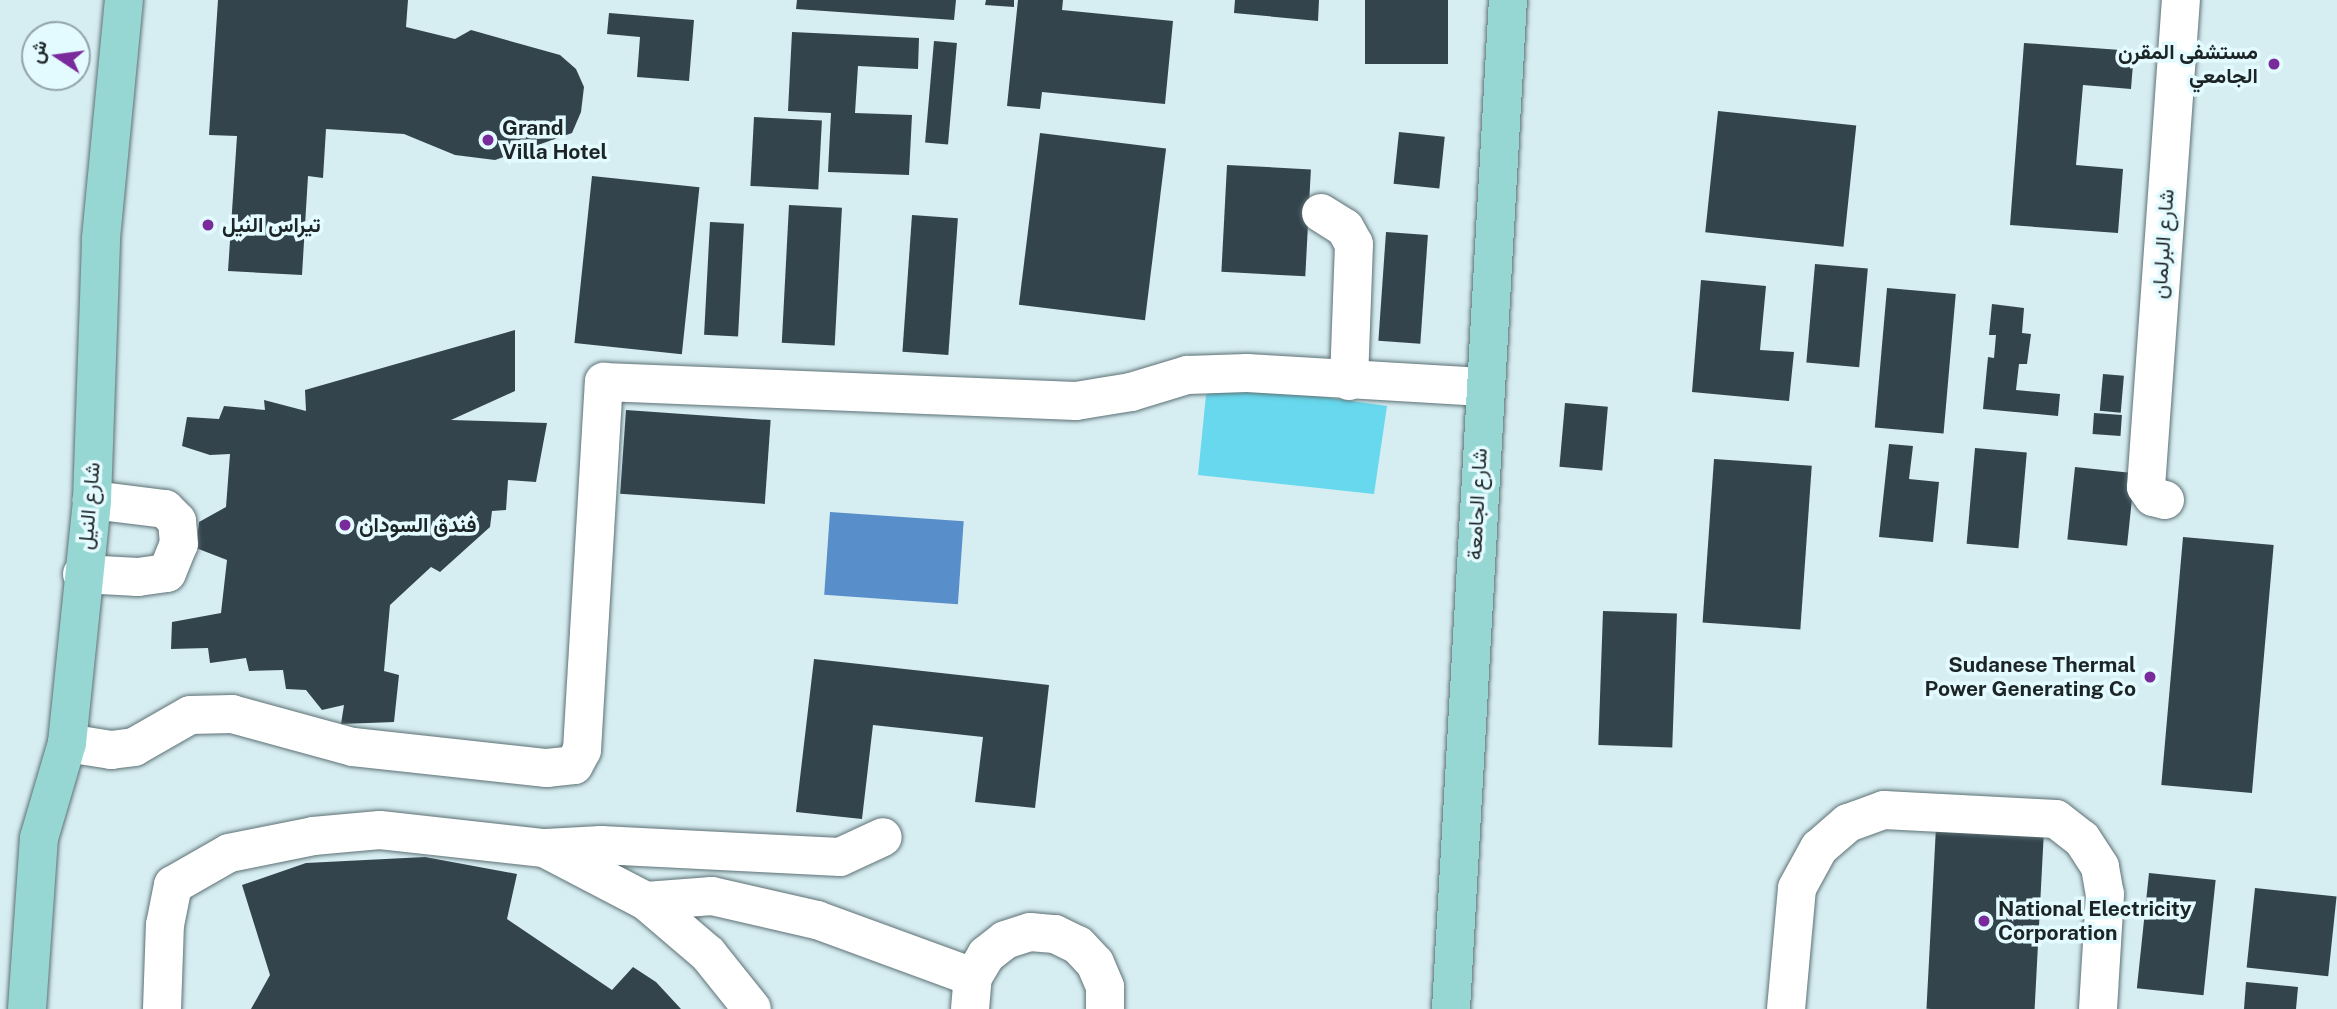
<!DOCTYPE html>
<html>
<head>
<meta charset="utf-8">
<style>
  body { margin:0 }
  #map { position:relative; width:2337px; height:1009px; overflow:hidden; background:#d6edf1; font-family:"Public Sans",Vazirmatn,sans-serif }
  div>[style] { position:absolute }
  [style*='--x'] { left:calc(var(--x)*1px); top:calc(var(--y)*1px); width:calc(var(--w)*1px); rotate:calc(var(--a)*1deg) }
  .green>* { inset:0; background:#67d8ed }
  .water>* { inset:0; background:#588eca; transform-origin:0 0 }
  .building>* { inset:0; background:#34444d; transform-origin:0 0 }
  .roads { filter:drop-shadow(0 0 2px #5d7175) drop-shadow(0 0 2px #5d7175) }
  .minor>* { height:38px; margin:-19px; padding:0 19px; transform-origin:19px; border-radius:19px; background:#fff }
  .major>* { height:38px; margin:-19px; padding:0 19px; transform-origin:19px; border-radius:19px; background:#96d6d3 }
  .dots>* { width:19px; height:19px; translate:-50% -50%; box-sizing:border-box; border:4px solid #e3faff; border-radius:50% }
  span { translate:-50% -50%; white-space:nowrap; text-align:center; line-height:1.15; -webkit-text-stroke:7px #e3faff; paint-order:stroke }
  .poi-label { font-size:21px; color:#1c2426; font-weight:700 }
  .right { translate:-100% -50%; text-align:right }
  .left { translate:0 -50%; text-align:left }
  .street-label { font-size:21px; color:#1c2426 }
  .north { position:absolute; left:21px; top:21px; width:70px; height:70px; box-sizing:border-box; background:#e3faff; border:2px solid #93a4a8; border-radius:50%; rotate:283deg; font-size:19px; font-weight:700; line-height:28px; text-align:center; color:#1c2426 }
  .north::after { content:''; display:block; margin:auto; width:24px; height:32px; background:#792a9b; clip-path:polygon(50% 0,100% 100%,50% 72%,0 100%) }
</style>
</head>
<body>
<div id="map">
  <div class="green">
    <i style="clip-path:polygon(1232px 384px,1387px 406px,1374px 494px,1198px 475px,1206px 395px)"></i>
  </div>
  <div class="water">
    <i style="left:830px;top:512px;width:134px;height:83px;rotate:4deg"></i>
  </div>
  <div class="building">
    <i style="clip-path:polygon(218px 0,408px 0,406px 27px,455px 39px,471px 30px,560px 55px,576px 69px,584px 87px,581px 112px,572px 133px,495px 160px,455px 155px,404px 134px,326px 129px,323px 178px,308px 176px,302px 275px,228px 271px,237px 136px,209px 135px)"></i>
    <i style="clip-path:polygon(797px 0,956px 0,954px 20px,796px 9px)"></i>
    <i style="clip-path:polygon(986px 0,1014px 0,1014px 7px,985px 5px)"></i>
    <i style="clip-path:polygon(1018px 0,1063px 0,1062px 10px,1173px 21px,1165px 104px,1042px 92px,1040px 109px,1007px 106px)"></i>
    <i style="clip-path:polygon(1235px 0,1319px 0,1318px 21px,1234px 13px)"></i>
    <i style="left:1365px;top:0;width:83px;height:64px"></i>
    <i style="clip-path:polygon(609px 13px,694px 20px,689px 81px,637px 77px,640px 37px,607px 34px)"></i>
    <i style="clip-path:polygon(792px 32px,919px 38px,918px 69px,858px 66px,855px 113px,912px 115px,909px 175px,828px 172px,831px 113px,788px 111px)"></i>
    <i style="left:934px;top:41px;width:23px;height:102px;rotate:5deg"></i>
    <i style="clip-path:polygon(2024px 43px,2134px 51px,2131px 89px,2083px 85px,2076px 165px,2123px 169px,2118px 233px,2010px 225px)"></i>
    <i style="left:1718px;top:111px;width:139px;height:122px;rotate:6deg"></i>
    <i style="left:754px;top:117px;width:68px;height:69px;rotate:3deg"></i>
    <i style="left:1399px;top:132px;width:46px;height:52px;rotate:6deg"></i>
    <i style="left:1040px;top:133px;width:127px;height:173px;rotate:7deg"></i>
    <i style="left:1227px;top:165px;width:84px;height:107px;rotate:3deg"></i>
    <i style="left:592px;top:176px;width:108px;height:168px;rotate:6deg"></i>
    <i style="left:789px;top:205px;width:53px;height:138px;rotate:3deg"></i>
    <i style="left:912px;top:215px;width:46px;height:137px;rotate:4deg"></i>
    <i style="left:710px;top:222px;width:34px;height:113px;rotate:3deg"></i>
    <i style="left:1386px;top:232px;width:42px;height:109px;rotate:4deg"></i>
    <i style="left:1815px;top:264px;width:53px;height:99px;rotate:5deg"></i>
    <i style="clip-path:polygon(1701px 280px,1766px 286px,1760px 350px,1794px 352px,1789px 401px,1692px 392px)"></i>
    <i style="left:1887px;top:288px;width:69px;height:140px;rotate:5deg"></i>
    <i style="clip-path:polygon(1992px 304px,2024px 308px,2022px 333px,2031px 334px,2027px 364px,2019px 364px,2016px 390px,2060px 394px,2058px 416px,1983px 409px,1988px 357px,1994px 358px,1996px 335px,1989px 335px)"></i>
    <i style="clip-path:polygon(515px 330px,515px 391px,451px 420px,547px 423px,536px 482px,508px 480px,506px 510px,492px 511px,490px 527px,440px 572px,431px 567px,390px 605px,384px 671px,399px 675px,394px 722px,341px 724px,344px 705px,322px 710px,306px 690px,286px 689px,283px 670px,249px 671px,246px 658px,210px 663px,208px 648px,171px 649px,172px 622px,221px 613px,227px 560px,196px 548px,199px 522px,226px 507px,230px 454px,210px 455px,182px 446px,187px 417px,219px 419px,224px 406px,265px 410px,264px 400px,306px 411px,305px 390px)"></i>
    <i style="left:2103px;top:374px;width:21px;height:37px;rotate:5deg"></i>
    <i style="left:1565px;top:403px;width:43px;height:64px;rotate:5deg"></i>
    <i style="left:626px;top:410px;width:145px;height:84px;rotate:4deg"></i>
    <i style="left:2094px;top:413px;width:28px;height:21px;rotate:4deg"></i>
    <i style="clip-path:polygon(1889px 444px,1913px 446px,1909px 479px,1939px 482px,1933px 542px,1879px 537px)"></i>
    <i style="left:1975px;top:448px;width:52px;height:96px;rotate:5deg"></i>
    <i style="left:1714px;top:459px;width:98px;height:164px;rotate:4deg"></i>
    <i style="left:2075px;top:467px;width:60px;height:73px;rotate:6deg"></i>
    <i style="left:2183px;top:537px;width:91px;height:249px;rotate:5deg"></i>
    <i style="left:1603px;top:611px;width:74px;height:134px;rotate:2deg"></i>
    <i style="clip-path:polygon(814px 659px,1049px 685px,1035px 808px,975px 802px,983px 737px,873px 725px,862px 819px,796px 812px)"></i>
    <i style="left:1936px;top:827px;width:108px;height:182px;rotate:3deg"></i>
    <i style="clip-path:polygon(425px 857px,517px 874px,507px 919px,612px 990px,633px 967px,656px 982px,681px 1009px,251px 1009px,270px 975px,242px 885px,306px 863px)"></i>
    <i style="left:2149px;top:873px;width:67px;height:116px;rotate:6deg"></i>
    <i style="left:2255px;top:888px;width:82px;height:80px;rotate:6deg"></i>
    <i style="clip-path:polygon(2246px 982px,2298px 987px,2296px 1009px,2244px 1009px)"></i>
  </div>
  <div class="roads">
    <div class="minor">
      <i style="--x:1321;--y:213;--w:28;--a:32"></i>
      <i style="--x:1345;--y:228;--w:18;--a:61"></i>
      <i style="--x:1354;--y:244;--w:137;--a:92.1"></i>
      <i style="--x:2165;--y:500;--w:12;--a:-166"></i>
      <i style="--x:2153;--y:497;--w:12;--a:-125"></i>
      <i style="--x:2146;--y:487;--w:488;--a:-85.9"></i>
      <i style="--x:82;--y:574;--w:56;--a:3.1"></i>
      <i style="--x:138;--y:577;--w:29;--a:-8"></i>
      <i style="--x:167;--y:573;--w:31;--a:-68"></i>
      <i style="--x:179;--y:544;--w:23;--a:-95"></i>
      <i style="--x:177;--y:521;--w:17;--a:-135"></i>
      <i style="--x:165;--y:509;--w:74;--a:-173"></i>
      <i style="--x:67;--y:743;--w:45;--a:9"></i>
      <i style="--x:111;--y:750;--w:23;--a:-7"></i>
      <i style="--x:134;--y:747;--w:64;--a:-29.7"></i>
      <i style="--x:190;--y:715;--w:42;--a:-1.4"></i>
      <i style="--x:232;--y:714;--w:125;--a:15.3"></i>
      <i style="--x:353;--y:747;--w:195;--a:6.2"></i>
      <i style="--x:547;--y:768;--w:27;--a:-6"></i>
      <i style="--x:574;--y:765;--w:17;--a:-62"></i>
      <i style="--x:582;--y:750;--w:369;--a:-86.6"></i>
      <i style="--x:604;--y:382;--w:472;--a:2.3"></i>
      <i style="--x:1076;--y:401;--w:56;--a:-9.3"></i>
      <i style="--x:1131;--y:392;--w:59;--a:-16.9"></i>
      <i style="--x:1187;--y:375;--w:60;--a:-1.9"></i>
      <i style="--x:1247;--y:373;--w:236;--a:3.4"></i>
      <i style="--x:546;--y:848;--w:55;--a:-3.1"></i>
      <i style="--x:601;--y:845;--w:239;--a:2.9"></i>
      <i style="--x:840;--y:857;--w:47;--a:-24.9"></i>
      <i style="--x:646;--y:901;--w:66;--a:-4.3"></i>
      <i style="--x:712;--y:896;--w:108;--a:12.9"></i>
      <i style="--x:817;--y:920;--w:166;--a:20.1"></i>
      <i style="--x:162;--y:1009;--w:84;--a:-88"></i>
      <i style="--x:165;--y:925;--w:41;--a:-78.7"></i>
      <i style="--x:173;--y:885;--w:64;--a:-29.7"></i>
      <i style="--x:229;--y:853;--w:86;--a:-11.4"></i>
      <i style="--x:313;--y:836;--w:67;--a:-5.1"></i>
      <i style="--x:380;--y:830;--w:165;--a:6.3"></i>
      <i style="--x:544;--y:848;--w:115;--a:27.5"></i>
      <i style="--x:646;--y:901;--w:82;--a:40.5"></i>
      <i style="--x:708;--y:954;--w:70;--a:51.3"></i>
      <i style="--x:970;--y:1009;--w:32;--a:-85"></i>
      <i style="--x:973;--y:977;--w:26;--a:-59"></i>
      <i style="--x:986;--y:955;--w:24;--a:-38"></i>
      <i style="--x:1005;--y:940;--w:26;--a:-18"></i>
      <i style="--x:1030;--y:932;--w:25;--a:5"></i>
      <i style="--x:1055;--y:934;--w:25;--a:26"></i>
      <i style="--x:1078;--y:945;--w:25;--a:47"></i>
      <i style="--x:1095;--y:963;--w:26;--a:67"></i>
      <i style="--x:1105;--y:987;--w:22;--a:90"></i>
      <i style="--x:1786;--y:1009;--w:121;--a:-84.8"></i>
      <i style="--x:1797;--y:888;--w:46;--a:-61.2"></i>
      <i style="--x:1819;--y:848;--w:38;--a:-41"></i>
      <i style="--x:1848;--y:823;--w:38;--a:-20"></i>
      <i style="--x:1884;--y:810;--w:172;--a:3"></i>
      <i style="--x:2056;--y:819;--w:33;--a:38"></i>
      <i style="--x:2082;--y:839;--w:33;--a:57"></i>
      <i style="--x:2100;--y:867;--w:27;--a:80"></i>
      <i style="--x:2105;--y:894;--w:115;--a:93.5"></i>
    </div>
    <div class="major">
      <i style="--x:27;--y:1009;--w:171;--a:-86"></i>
      <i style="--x:39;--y:838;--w:99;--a:-73.6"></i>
      <i style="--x:67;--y:743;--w:244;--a:-84.1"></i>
      <i style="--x:92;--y:500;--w:262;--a:-88"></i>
      <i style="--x:101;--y:238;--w:239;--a:-84.5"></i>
      <i style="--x:1451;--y:1009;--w:1011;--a:-86.77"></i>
    </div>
  </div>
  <div class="dots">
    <i style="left:2274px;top:64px;background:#792a9b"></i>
    <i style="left:488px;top:140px;background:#792a9b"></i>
    <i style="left:208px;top:225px;background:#792a9b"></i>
    <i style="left:345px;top:525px;background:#792a9b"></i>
    <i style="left:2150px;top:677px;background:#792a9b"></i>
    <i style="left:1984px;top:921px;background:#792a9b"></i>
  </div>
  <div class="poi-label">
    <span class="right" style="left:2258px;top:64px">مستشفى المقرن<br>الجامعي</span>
    <span class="left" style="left:502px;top:140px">Grand<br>Villa Hotel</span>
    <span class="left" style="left:222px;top:225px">تيراس النيل</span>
    <span class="left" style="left:359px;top:525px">فندق السودان</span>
    <span class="right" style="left:2136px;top:677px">Sudanese Thermal<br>Power Generating Co</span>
    <span class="left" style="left:1998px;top:921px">National Electricity<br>Corporation</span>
  </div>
  <div class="street-label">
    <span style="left:2163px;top:244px;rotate:-86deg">شارع البرلمان</span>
    <span style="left:1477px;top:504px;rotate:-87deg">شارع الجامعة</span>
    <span style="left:89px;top:506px;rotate:-85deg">شارع النيل</span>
  </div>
  <div class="north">ش</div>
</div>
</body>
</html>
